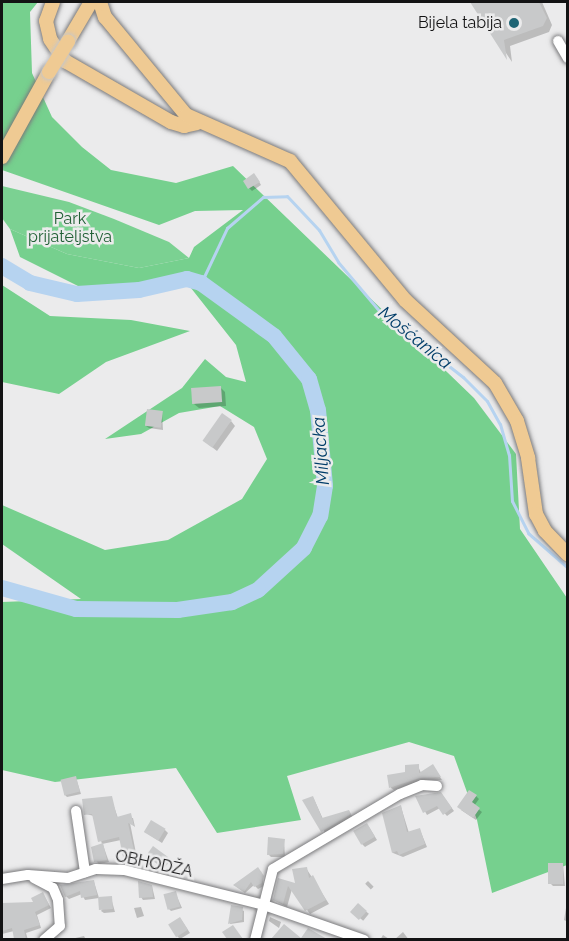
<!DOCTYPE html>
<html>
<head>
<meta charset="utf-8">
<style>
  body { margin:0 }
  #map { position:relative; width:569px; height:941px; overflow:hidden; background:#ebebec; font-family:Raleway,sans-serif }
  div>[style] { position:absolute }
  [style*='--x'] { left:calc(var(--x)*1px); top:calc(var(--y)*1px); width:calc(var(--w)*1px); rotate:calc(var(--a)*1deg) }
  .green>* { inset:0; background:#7bd192 }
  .forest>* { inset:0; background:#76d08e }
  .shadow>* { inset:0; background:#0003; transform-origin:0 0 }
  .stream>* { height:3px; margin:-1.5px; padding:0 1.5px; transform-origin:1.5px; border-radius:1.5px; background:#b6d3f0 }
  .river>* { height:16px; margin:-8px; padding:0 8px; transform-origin:8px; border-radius:8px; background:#b6d3f0 }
  .building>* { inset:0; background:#c8c9ca; transform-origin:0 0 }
  .roads { filter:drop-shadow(0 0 2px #7a7a7c) drop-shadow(0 0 2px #7a7a7c) }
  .minor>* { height:10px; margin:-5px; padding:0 5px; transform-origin:5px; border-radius:5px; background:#fff }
  .major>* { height:14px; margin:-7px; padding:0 7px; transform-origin:7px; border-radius:7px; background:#efca93 }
  .bridges { filter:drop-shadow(0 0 2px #c6c6c7) drop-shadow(0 0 2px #c6c6c7) }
  .major-bridge>* { height:14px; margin:-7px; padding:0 7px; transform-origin:7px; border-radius:7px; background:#efca93 }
  .dots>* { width:16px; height:16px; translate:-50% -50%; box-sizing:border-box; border:3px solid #ebebec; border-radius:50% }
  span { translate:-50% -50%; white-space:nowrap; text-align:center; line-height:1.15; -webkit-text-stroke:5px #ebebec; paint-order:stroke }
  .poi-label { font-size:16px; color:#131314 }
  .right { translate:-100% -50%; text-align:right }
  .park-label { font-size:16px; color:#216036 }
  .street-label { font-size:16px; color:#131314 }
  .water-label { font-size:18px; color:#013d69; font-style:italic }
  .frame { position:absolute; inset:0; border:3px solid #131314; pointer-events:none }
</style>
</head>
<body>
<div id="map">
  <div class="green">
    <i style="clip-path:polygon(2px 186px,69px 202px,114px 219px,169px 242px,189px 258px,139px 268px,67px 254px,10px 229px,2px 218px)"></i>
  </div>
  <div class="forest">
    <i style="clip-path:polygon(2px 2px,38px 2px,30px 12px,32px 73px,52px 117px,82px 147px,111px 170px,176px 183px,233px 166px,474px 398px,516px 454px,520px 529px,567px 598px,567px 865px,492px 893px,477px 820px,454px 756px,409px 742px,287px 776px,301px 820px,217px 833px,176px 768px,55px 782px,2px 770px,2px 602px,81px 599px,2px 544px,2px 505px,105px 550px,168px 540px,242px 499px,267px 459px,254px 427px,220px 406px,179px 413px,141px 434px,105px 439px,182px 388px,205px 359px,226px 377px,246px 382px,236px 345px,187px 283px,82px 288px,20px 257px,10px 229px,67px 254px,139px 268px,189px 258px,194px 247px,243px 210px,195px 211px,159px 225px,2px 170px)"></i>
    <i style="clip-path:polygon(2px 285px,50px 316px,131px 320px,190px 331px,106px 362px,59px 394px,2px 382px)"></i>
  </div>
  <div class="shadow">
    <i style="clip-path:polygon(472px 2px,542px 2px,552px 25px,549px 32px,510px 46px,512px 62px)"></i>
    <i style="clip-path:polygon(257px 178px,261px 185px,252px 191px,249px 188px)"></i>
    <i style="clip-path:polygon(221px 388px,225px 392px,226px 406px,199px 408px,194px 404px)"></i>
    <i style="clip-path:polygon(162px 412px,163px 430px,149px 428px,146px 426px)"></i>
    <i style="clip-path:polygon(231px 421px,235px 426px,217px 451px,208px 444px)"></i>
    <i style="clip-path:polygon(418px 766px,421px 773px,435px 769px,442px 780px,423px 780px,394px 790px,391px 788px,389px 776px,407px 773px)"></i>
    <i style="clip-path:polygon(76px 778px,81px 794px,67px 797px,65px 795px)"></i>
    <i style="clip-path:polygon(441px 793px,454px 811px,447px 816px,440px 808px,427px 815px,417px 797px)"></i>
    <i style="clip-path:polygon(476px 796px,479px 799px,474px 806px,482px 812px,476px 820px,461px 810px)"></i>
    <i style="clip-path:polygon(313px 797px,323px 819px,349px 812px,353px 817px,325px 834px)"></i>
    <i style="clip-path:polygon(111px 798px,118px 818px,133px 818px,135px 827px,130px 823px,137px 858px,124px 857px,121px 840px,102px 844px,94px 816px,86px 814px)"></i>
    <i style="clip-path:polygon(401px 807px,409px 833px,420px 830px,427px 847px,403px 857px,393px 853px,384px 814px)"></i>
    <i style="clip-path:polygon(369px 827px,377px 840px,365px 847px,362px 844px)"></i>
    <i style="clip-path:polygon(165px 830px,168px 833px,162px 843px,145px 832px)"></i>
    <i style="clip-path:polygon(284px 840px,285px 857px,271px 857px,268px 854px)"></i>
    <i style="clip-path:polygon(103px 845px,109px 862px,99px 864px,96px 861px)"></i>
    <i style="clip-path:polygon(151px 858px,167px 858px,170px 861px,164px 868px)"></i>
    <i style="clip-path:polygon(563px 864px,565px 886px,553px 886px,550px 883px)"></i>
    <i style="clip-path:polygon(306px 868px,329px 904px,310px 914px,292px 889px,287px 907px,274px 900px,280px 880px,297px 885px)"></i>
    <i style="clip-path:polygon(261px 871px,264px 886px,258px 889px,254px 885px,245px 893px,237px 887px)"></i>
    <i style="left:368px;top:881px;width:8px;height:4px;rotate:45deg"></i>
    <i style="clip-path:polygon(94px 882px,99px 898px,85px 900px,82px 894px,69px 899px,66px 896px)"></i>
    <i style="clip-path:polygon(152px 886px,155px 899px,143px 900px,141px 897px)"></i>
    <i style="clip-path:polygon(175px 892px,182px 908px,171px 911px,168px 908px)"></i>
    <i style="clip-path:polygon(43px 894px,51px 908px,37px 915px,41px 928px,26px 933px,28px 940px,16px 940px,14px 931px,2px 934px,2px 904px,35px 904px)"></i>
    <i style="clip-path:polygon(111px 898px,115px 912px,104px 913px,101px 911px)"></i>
    <i style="left:358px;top:905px;width:14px;height:9px;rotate:39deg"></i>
    <i style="clip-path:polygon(233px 906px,244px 911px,244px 922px,230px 924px)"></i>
    <i style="clip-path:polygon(141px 907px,144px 916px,137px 918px,134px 908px)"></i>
    <i style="clip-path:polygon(566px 908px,568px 908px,568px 922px,564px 920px)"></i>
    <i style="clip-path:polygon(270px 917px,281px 922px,279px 928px,269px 921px)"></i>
    <i style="clip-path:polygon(180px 918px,190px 933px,180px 939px,177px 936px)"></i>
    <i style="clip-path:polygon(403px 932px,409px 940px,394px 940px)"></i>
    <i style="clip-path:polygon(383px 935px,389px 939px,389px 940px,380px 940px)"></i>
    <i style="clip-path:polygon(84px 936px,86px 940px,67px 940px)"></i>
  </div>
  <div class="stream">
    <i style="--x:201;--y:283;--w:61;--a:-64.7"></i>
    <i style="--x:227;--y:228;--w:48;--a:-40.7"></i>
    <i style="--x:263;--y:197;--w:24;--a:-2"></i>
    <i style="--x:287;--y:196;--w:47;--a:46.7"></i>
    <i style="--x:319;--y:230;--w:37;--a:59"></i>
    <i style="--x:338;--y:262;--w:68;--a:49.8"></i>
    <i style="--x:382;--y:314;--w:103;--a:37.9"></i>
    <i style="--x:463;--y:377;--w:34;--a:45"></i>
    <i style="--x:487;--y:401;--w:26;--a:61"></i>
    <i style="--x:500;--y:424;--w:32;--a:74"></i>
    <i style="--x:509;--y:455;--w:46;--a:86.3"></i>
    <i style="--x:512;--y:501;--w:36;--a:63"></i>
    <i style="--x:528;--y:533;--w:53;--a:41.2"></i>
  </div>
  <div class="river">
    <i style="--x:2;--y:266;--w:33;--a:31"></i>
    <i style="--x:30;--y:283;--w:48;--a:13.2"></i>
    <i style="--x:77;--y:294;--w:62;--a:-3.7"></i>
    <i style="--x:139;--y:290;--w:49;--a:-12.9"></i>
    <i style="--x:187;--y:279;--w:15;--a:16"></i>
    <i style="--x:201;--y:283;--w:90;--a:36"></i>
    <i style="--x:274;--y:336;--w:55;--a:50.9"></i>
    <i style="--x:309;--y:379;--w:32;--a:74"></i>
    <i style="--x:318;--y:410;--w:76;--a:84.7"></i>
    <i style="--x:325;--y:486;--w:30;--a:99"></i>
    <i style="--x:320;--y:516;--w:36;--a:117"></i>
    <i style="--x:304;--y:548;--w:62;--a:137.6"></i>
    <i style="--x:258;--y:590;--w:29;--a:155"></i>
    <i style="--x:232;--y:602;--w:55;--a:171.6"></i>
    <i style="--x:178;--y:610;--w:102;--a:-179.4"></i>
    <i style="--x:76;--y:609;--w:77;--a:-164.2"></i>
  </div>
  <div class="building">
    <i style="clip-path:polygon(470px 2px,539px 2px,547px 18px,543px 26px,504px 40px,507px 60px)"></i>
    <i style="clip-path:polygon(254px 173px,260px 182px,248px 189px,243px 181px)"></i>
    <i style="left:221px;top:386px;width:16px;height:30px;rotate:86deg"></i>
    <i style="left:147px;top:409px;width:16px;height:17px;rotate:7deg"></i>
    <i style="left:222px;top:413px;width:12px;height:34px;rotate:35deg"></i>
    <i style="clip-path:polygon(419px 764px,419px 773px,433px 764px,441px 777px,420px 778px,389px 788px,387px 775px,405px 772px,405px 765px)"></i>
    <i style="left:76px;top:776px;width:16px;height:16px;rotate:76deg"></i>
    <i style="clip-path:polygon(469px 790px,477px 795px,472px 802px,480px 808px,473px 818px,457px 807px)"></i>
    <i style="clip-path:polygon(441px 792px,452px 808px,443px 815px,437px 806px,423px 813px,415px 796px)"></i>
    <i style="clip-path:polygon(112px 796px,117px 817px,131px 813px,134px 826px,128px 823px,135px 855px,123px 857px,119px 837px,98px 842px,92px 814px,84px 815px,82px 799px)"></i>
    <i style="clip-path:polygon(313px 796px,322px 818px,349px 810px,351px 814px,321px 832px,302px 800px)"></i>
    <i style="clip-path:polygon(401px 805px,407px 832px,420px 828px,425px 844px,399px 855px,397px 851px,392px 853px,382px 813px)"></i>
    <i style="left:151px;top:820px;width:17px;height:14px;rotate:31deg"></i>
    <i style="left:367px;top:823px;width:16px;height:16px;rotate:60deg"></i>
    <i style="clip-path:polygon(268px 837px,285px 839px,283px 854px,267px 855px)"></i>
    <i style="clip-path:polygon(103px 843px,107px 860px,94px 862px,91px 847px)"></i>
    <i style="left:153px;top:846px;width:19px;height:12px;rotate:36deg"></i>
    <i style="left:548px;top:863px;width:15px;height:21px"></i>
    <i style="clip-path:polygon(258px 867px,264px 876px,262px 883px,254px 887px,251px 882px,244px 892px,233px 885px)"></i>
    <i style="clip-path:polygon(307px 867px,309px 878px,313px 875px,326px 900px,305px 911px,288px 886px,283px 904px,273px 900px,278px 878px,295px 883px,292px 869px)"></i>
    <i style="clip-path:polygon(94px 880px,97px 895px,81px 898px,80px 891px,65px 897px,60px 885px)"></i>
    <i style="clip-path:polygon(138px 881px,152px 885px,153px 897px,139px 898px)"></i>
    <i style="left:176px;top:891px;width:16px;height:13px;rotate:75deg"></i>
    <i style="clip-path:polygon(43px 892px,49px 905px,35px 912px,40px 925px,24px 930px,26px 939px,14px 939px,12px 928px,2px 931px,2px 903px,33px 902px,31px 898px)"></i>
    <i style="left:112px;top:896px;width:13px;height:14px;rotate:86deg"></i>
    <i style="left:358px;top:903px;width:12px;height:12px;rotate:42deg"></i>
    <i style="clip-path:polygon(231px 905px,243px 907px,242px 920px,228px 924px)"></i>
    <i style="left:180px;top:917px;width:15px;height:14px;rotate:58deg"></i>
    <i style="clip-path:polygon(284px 924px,301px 938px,308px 928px,327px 939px,271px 939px)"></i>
    <i style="clip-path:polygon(233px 925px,243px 939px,227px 939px,222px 932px)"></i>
  </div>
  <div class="roads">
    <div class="minor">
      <i style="--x:558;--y:41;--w:20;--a:60"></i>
      <i style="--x:76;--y:811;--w:62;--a:81.6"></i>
      <i style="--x:34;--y:878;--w:21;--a:28"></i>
      <i style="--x:53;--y:888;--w:13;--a:67"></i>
      <i style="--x:58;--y:900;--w:26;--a:86"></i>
      <i style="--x:60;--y:926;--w:21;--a:139"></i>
      <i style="--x:2;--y:879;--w:26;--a:-9"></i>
      <i style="--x:28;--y:875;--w:40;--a:4.3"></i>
      <i style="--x:68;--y:878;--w:29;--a:-18"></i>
      <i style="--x:96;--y:869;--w:28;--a:2"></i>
      <i style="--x:124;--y:870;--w:144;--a:14"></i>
      <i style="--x:264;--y:905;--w:106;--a:19.3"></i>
      <i style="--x:255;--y:940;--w:73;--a:-75.8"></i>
      <i style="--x:273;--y:869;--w:147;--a:-30.6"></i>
      <i style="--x:400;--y:794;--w:24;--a:-22"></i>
      <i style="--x:422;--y:785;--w:15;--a:4"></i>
    </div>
    <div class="major">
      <i style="--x:53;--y:2;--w:20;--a:110"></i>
      <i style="--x:46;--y:21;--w:18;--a:77"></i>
      <i style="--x:50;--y:39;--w:27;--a:56"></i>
      <i style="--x:65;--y:61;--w:122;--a:29.9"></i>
      <i style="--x:171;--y:122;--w:14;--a:17"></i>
      <i style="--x:184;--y:126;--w:13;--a:-13"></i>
      <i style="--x:100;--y:2;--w:16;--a:72"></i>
      <i style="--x:105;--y:17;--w:127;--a:50.4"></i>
      <i style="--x:186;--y:115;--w:114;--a:23.9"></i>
      <i style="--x:290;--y:161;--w:180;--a:50.4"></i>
      <i style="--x:405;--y:300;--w:122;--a:42.7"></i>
      <i style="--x:495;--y:383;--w:44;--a:59.9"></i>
      <i style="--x:517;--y:421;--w:39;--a:73"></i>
      <i style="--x:528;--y:458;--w:57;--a:81.9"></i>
      <i style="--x:536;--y:514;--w:19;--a:62"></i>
      <i style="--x:545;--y:531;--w:33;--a:46"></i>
      <i style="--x:68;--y:41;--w:45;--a:-59.5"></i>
      <i style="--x:2;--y:157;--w:97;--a:-61.1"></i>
    </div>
  </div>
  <div class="bridges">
    <div class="major-bridge">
      <i style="--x:49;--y:72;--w:36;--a:-58"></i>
    </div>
  </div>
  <div class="dots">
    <i style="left:514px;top:23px;background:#1f6575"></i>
  </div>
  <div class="poi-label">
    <span class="right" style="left:502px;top:23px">Bijela tabija</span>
  </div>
  <div class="park-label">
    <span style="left:70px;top:228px">Park<br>prijateljstva</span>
  </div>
  <div class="street-label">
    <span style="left:154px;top:864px;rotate:12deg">OBHODŽA</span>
  </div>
  <div class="water-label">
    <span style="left:415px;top:338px;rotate:39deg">Mošćanica</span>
    <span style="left:321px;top:451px;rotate:-94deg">Miljacka</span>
  </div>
  <div class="frame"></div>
</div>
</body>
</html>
